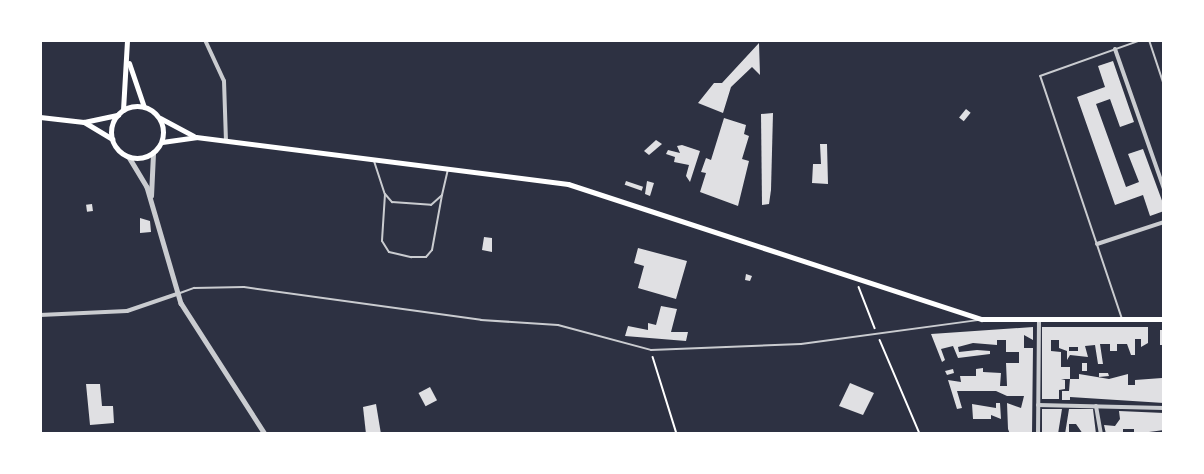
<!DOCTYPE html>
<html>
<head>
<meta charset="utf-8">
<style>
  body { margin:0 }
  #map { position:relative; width:1204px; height:474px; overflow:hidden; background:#2d3142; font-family:"PT Sans",sans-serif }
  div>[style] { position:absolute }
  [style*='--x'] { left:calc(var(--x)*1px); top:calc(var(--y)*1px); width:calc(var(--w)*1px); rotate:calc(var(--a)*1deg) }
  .building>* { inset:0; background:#e0e0e3; transform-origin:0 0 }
  .path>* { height:1.5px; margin:-0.75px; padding:0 0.75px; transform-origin:0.75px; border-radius:0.75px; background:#fff }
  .service>* { height:2px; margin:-1px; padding:0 1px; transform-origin:1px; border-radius:1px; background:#caccd0 }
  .minor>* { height:4px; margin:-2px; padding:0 2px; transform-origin:2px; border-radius:2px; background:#caccd0 }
  .tertiary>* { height:4.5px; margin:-2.25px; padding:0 2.25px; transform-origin:2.25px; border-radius:2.25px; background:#caccd0 }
  .secondary>* { height:5px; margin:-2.5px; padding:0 2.5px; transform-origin:2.5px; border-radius:2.5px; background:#fff }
  .secondary>.ring { margin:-2.5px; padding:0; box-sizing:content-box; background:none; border:5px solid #fff; border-radius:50% }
  span { translate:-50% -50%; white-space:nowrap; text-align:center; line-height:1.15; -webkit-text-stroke:4.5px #fff; paint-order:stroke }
  .frame { position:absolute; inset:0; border:42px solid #fff; pointer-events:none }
</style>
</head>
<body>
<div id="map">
  <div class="building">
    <i style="clip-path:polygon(759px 43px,760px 75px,752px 67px,731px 87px,723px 113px,698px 103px,714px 83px,722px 83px)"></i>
    <i style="clip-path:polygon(1113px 61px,1134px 122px,1120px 127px,1110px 99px,1096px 104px,1126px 187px,1139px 182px,1128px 154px,1143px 149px,1164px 206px,1164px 211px,1150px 216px,1143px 195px,1115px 205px,1077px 97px,1105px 87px,1098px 66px)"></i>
    <i style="left:966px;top:109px;width:6px;height:11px;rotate:39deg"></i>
    <i style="clip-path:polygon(773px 113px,771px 190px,769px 204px,762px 205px,761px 114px)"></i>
    <i style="clip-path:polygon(724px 118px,746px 125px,744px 134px,749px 136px,742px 159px,749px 161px,738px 206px,700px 192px,706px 173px,701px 172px,706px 158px,711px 160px)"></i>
    <i style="clip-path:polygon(656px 140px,662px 144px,649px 155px,644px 151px)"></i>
    <i style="clip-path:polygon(820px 144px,827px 144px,828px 184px,812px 183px,813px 164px,821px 164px)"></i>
    <i style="clip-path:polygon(682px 145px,700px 151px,690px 182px,686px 176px,689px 165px,674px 162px,675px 157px,666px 154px,668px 150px,680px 153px,677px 146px)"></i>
    <i style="left:626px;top:181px;width:18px;height:4px;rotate:19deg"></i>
    <i style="clip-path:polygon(647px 181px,654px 183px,650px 196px,645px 194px)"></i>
    <i style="left:92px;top:204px;width:7px;height:6px;rotate:82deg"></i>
    <i style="clip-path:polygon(140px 218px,150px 221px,151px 232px,140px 233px)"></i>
    <i style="clip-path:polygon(484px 237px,492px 238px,492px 252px,482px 250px)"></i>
    <i style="clip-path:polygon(638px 248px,687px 261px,676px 299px,638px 288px,644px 266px,634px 263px)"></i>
    <i style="clip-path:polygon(746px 274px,752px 276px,750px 281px,745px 280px)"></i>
    <i style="clip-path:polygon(661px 306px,677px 309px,671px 332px,688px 332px,686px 341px,625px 336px,628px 326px,648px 330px,648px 323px,656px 325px)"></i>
    <i style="clip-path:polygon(1033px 327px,1033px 340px,1024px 335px,1024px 348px,1033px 348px,1032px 434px,1010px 434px,1008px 429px,1007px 403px,1021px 408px,1024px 396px,1007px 396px,996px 391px,957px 391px,962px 408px,957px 409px,948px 380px,961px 382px,960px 376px,976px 376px,976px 369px,983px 368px,983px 372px,1001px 373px,1000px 386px,1007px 386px,1006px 363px,1019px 363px,1019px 352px,1006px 352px,1006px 340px,997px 340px,997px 345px,973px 343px,958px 347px,959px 352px,977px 350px,990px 351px,990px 354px,958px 358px,953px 346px,941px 349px,945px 360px,942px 362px,931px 334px)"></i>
    <i style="clip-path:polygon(evenodd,1042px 327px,1148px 327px,1148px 343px,1141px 347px,1141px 339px,1135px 339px,1135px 355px,1131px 355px,1127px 344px,1117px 344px,1117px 351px,1110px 351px,1110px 344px,1100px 344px,1103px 364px,1098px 364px,1095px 345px,1085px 346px,1088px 357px,1070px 355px,1067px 360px,1067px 351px,1059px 348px,1059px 340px,1051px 340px,1051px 351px,1061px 352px,1061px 367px,1070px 367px,1070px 379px,1061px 379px,1065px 380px,1065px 389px,1059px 390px,1059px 399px,1042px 399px,1042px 327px,1069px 347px,1078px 347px,1078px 351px,1069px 351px,1069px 347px)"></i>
    <i style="left:1160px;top:330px;width:4px;height:15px"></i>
    <i style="left:1082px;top:363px;width:5px;height:8px"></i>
    <i style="clip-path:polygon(953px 369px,954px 373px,947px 375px,945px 371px)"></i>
    <i style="clip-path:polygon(1099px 373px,1108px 373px,1109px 376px,1099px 377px)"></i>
    <i style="clip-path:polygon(1079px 374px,1109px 379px,1128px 374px,1128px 385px,1135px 385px,1135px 380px,1162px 378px,1164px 403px,1070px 397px,1070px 400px,1062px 400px,1062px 391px,1069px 391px,1070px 379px,1079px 379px)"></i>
    <i style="clip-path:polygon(850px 383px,874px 393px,863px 415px,839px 406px)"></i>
    <i style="clip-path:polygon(86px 384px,100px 384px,102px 406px,113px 406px,114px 423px,90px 425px)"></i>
    <i style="left:430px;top:387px;width:15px;height:13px;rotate:62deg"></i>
    <i style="clip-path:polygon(996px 403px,1000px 403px,1001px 419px,991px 415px,991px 419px,973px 419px,972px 404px,996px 408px)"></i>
    <i style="clip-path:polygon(376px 404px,381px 434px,366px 434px,363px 407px)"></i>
    <i style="clip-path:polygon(1042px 409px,1062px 409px,1058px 434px,1042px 434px)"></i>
    <i style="clip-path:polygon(1069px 409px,1093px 409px,1096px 434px,1083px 434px,1076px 424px,1069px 424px,1069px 434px,1065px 434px)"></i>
    <i style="clip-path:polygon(1119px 411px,1164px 413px,1164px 430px,1134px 434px,1134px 429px,1123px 429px,1123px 434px,1106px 434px,1104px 425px,1115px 426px,1120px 419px)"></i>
  </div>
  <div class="path">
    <i style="--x:859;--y:287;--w:44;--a:68.7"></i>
    <i style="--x:880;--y:340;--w:102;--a:66.9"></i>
    <i style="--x:653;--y:357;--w:81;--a:72.7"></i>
  </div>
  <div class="service">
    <i style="--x:1149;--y:40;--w:47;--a:71.6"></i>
    <i style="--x:374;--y:161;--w:35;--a:72"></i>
    <i style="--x:385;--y:194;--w:11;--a:49"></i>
    <i style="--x:392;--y:202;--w:39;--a:4"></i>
    <i style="--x:431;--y:205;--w:15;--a:-42"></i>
    <i style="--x:442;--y:195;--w:27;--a:-77"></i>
    <i style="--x:385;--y:194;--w:47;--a:93.7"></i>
    <i style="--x:382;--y:241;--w:13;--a:58"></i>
    <i style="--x:389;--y:252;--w:23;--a:13"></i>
    <i style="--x:411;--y:257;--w:15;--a:0"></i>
    <i style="--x:426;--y:257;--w:9;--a:-49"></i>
    <i style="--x:432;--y:250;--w:56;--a:-79.7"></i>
    <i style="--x:180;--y:293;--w:15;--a:-20"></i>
    <i style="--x:194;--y:288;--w:50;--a:-1.1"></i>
    <i style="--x:244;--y:287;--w:239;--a:7.9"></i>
    <i style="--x:481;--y:320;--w:77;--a:3.7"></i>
    <i style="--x:558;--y:325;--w:96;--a:15"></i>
    <i style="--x:651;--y:350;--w:150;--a:-2.3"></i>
    <i style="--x:801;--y:344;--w:180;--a:-7.7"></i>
    <i style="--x:1122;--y:319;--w:256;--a:-108.6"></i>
    <i style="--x:1040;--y:76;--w:107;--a:-19.6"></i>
  </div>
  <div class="minor">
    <i style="--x:205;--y:40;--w:45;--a:65.1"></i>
    <i style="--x:224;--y:81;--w:60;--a:88.1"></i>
    <i style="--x:1115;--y:49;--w:148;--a:70.7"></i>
    <i style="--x:1097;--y:244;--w:71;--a:-18.2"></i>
    <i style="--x:40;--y:315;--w:87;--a:-2.6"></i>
    <i style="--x:127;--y:311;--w:53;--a:-18.8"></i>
    <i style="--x:1038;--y:405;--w:126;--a:1.4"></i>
    <i style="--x:1096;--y:406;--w:28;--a:80"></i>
    <i style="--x:1038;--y:434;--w:113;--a:-89.5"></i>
  </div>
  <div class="tertiary">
    <i style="--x:129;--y:157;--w:35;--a:59"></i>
    <i style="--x:147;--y:187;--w:121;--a:73.7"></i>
    <i style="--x:181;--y:303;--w:156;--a:57.3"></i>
    <i style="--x:151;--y:196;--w:43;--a:-87.3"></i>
  </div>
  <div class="secondary">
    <i style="--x:129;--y:63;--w:46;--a:71.2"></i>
    <i class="ring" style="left:111px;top:106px;width:47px;height:47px"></i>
    <i style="--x:123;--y:110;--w:70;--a:-86.7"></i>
    <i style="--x:40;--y:117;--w:44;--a:6.5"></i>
    <i style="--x:84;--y:122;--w:35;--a:-12"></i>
    <i style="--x:160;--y:118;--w:38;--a:28"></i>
    <i style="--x:84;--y:122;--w:33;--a:31"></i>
    <i style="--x:162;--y:142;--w:34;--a:-8"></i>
    <i style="--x:196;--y:137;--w:375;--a:7.2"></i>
    <i style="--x:568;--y:184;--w:435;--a:18.1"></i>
    <i style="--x:982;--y:319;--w:182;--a:0"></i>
  </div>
  <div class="frame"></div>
</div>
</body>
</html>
